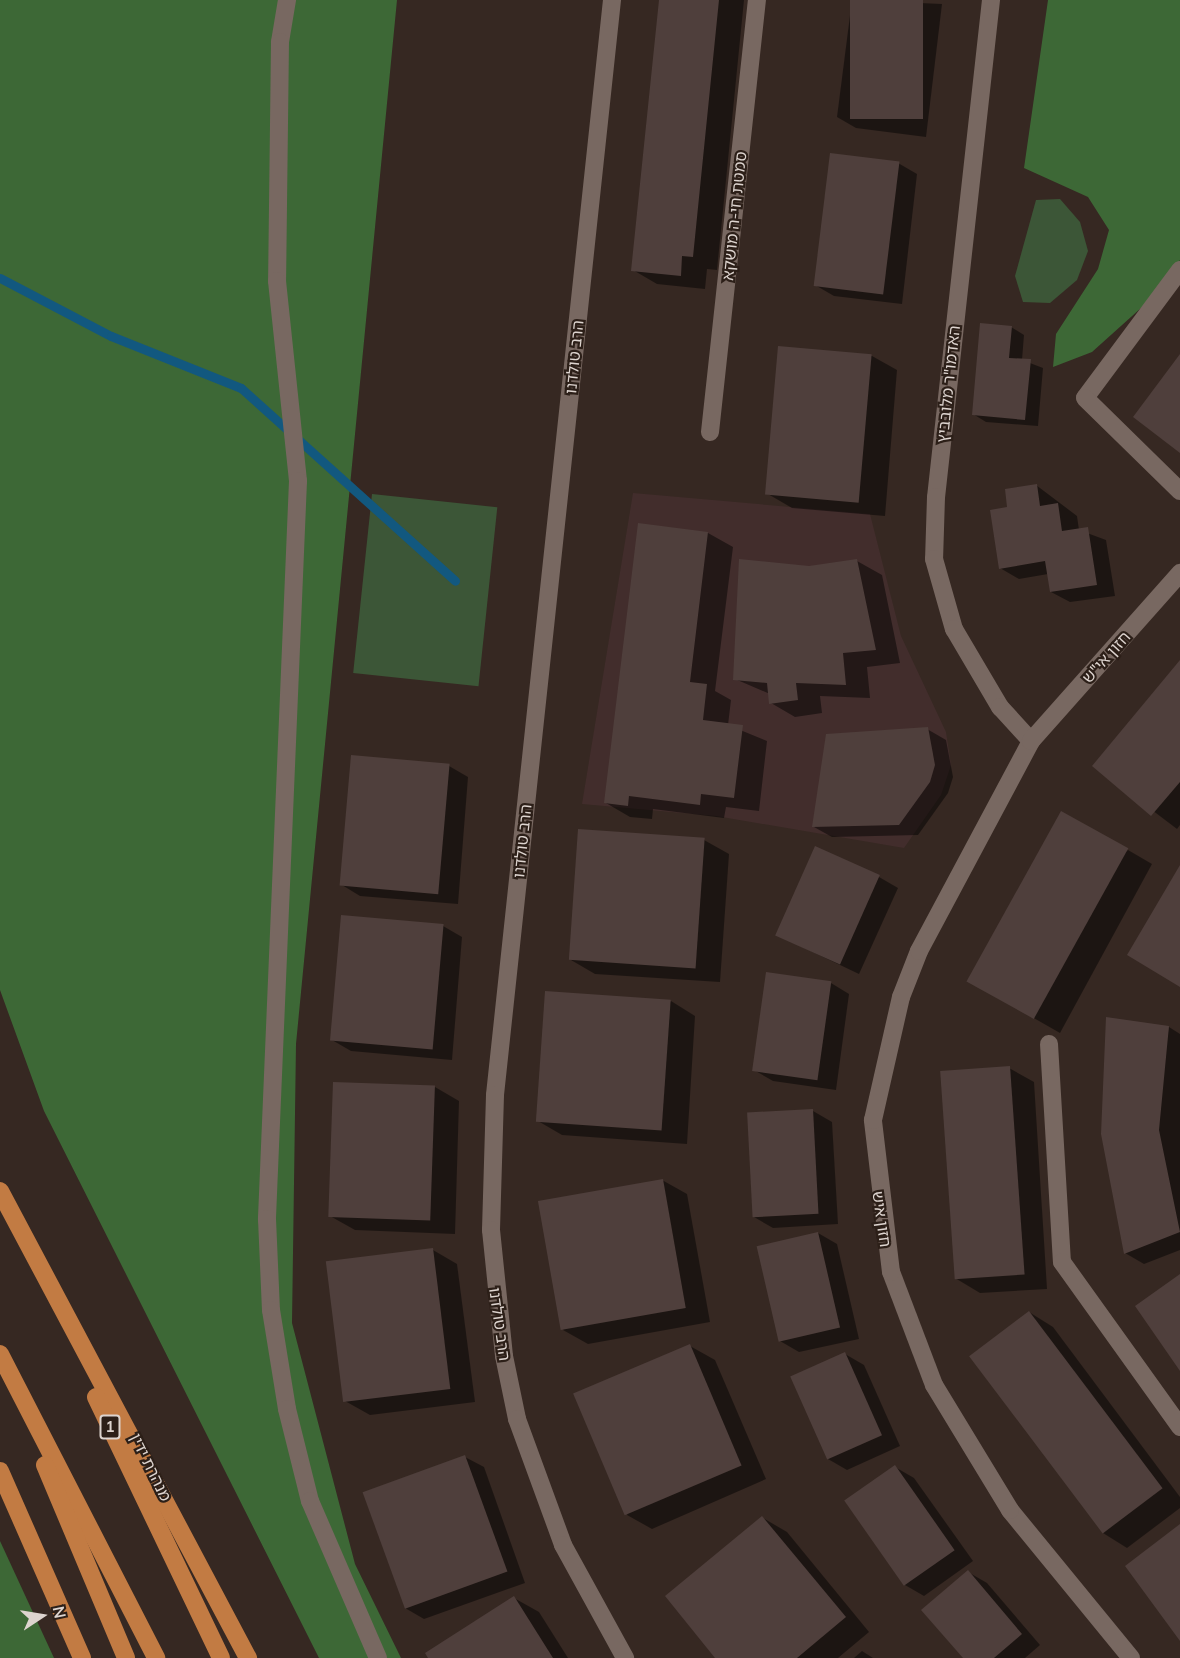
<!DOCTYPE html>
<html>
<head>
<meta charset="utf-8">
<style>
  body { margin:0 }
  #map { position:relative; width:1180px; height:1658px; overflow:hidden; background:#362822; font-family:Mulish,"Noto Sans Hebrew",sans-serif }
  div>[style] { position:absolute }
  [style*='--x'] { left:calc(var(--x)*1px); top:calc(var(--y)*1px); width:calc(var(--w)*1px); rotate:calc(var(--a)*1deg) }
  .education>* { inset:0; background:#422d2c }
  .green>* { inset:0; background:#3c5637; transform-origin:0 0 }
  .forest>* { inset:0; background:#3d6836 }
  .shadow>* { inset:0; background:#0007 }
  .stream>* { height:9px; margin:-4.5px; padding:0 4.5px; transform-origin:4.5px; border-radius:4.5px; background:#12587f }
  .building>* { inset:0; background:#4f3f3c; transform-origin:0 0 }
  .lane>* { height:18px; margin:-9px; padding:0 9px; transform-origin:9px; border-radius:9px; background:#786861 }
  .street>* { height:18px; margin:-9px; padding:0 9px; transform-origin:9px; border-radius:9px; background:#786861 }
  .secondary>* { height:18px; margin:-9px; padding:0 9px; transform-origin:9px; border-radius:9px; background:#786861 }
  .highway>* { height:18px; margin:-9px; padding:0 9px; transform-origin:9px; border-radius:9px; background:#c27b43 }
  span { translate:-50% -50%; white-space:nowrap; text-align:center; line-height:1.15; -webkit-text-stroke:4.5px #2c1f18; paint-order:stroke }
  .shield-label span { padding:2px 4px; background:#2c1f18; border:2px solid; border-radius:4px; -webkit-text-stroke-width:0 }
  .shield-label { font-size:15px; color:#ddd4cf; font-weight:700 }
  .street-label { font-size:16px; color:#ddd4cf }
  .north { position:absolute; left:12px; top:1586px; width:60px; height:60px; -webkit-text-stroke:4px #2c1f18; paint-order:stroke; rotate:78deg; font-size:16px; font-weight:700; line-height:24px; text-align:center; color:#ddd4cf }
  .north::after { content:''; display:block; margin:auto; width:21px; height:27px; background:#ddd4cf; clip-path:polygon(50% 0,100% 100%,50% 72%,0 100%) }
</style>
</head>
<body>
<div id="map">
  <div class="education">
    <i style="clip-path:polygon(633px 493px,870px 514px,901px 636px,946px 732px,951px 765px,941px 795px,904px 848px,716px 816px,582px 804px)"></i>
  </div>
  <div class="green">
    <i style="clip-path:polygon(1060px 199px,1080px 222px,1088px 251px,1077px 280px,1050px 303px,1023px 302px,1015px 276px,1036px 200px)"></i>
    <i style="left:372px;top:494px;width:126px;height:180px;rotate:6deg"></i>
  </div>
  <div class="forest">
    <i style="clip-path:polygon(0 0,397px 0,296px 1044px,292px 1323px,355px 1564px,401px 1658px,319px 1658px,44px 1111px,0 990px)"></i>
    <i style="clip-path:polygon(1048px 0,1180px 0,1180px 260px,1151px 299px,1092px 352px,1053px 367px,1056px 334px,1098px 269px,1109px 230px,1088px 197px,1024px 168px)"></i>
    <i style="clip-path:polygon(0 1541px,54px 1658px,0 1658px)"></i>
  </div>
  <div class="shadow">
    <i style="clip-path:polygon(660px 0,744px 0,717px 270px,707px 269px,705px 289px,657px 284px,633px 270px)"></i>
    <i style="clip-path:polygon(852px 0,942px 4px,926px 137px,856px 128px,837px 117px)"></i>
    <i style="clip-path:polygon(898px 163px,917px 174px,902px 304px,834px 296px,815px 285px)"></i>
    <i style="clip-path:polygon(1011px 327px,1024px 335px,1022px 360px,1043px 368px,1038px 426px,986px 422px,973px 414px)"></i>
    <i style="clip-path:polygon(780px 348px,872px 356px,897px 370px,885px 516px,792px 508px,768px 494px)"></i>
    <i style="clip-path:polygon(1036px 485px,1077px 516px,1079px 530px,1106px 540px,1115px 596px,1070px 602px,1051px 592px,1048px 574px,1019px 579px,1000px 568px,1009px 508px)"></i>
    <i style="clip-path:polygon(640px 525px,708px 533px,733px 547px,715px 691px,731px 700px,728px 725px,767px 741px,759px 811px,726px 807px,724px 818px,653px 809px,652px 819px,630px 817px,606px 803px)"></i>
    <i style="clip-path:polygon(857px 561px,882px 575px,900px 663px,867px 667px,870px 698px,820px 696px,822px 713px,795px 717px,771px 703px,770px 694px,735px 679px,809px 567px)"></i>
    <i style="clip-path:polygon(1180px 663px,1180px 825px,1177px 829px,1094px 766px)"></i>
    <i style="clip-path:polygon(927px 729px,946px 740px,953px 777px,948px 793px,918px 835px,832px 837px,814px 827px)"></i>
    <i style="clip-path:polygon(449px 766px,468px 777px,458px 904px,360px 896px,342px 885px)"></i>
    <i style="clip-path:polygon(704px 840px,729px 854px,720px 982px,595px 974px,571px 960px)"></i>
    <i style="clip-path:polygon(1128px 850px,1152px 864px,1060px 1033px,969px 981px)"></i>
    <i style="clip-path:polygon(879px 877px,898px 888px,859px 974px,777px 935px)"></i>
    <i style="clip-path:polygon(443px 926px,462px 937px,452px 1060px,351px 1051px,332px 1040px)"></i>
    <i style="clip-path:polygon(831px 983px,849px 994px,836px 1090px,773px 1081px,754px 1070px)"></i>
    <i style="clip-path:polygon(671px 1001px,695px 1016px,687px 1144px,562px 1135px,538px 1121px)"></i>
    <i style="clip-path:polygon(1169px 1027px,1180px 1034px,1180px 1250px,1144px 1264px,1125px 1253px)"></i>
    <i style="clip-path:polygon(1009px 1068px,1034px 1082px,1047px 1289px,980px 1293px,955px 1278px)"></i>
    <i style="clip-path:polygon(435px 1087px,459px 1101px,455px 1234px,355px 1230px,330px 1216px)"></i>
    <i style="clip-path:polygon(813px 1111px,832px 1122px,838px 1224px,773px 1228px,754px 1217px)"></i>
    <i style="clip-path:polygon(662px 1180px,687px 1194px,710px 1322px,588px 1344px,563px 1330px)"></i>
    <i style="clip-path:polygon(818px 1233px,837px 1244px,859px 1339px,799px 1352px,780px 1341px)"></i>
    <i style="clip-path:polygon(433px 1250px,457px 1264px,475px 1402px,370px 1415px,345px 1401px)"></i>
    <i style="clip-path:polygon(1029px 1312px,1053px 1327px,1180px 1497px,1180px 1508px,1127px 1548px,1103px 1533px)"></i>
    <i style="clip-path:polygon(690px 1346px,715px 1360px,766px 1479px,652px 1529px,627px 1515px)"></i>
    <i style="clip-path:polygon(845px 1354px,864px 1365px,900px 1446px,847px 1470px,828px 1459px)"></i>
    <i style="clip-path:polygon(465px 1457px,484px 1467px,525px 1583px,424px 1619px,405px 1608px)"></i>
    <i style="clip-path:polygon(895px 1467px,914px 1478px,973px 1561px,924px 1596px,905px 1585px)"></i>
    <i style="clip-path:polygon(763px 1518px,787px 1532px,869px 1632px,838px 1658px,717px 1658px)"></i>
    <i style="clip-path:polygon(968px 1572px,987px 1583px,1040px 1645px,1025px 1658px,965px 1658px)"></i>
    <i style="clip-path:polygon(514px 1598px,539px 1612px,568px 1658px,430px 1658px)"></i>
    <i style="clip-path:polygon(862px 1651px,873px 1658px,854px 1658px)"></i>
  </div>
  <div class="stream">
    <i style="--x:0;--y:278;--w:125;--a:27.6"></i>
    <i style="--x:111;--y:336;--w:140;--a:21.8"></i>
    <i style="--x:241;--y:388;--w:288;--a:42"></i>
  </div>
  <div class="building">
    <i style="clip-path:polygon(659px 0,719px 0,693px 257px,682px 256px,681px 276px,631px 271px)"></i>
    <i style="left:850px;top:0;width:73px;height:119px"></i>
    <i style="left:830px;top:153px;width:70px;height:134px;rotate:7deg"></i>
    <i style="clip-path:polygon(980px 323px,1012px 326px,1009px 358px,1031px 359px,1025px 420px,972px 415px)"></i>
    <i style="left:778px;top:346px;width:94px;height:149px;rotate:5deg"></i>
    <i style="clip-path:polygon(1180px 354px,1180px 453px,1133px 417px)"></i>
    <i style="clip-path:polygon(1037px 484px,1040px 506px,1058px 503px,1062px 531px,1088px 527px,1097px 585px,1050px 592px,1045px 561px,999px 569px,990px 510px,1007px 507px,1005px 489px)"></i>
    <i style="clip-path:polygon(638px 523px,708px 532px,690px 682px,707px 684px,703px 720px,743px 725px,734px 798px,701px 794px,700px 805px,629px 796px,628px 806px,604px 803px)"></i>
    <i style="clip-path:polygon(739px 559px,809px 566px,857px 559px,876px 650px,843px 653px,846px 685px,796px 683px,798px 700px,769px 704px,767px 683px,733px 680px)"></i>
    <i style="clip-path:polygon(1180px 660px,1180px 782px,1151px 816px,1092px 766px)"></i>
    <i style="clip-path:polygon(928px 727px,935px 765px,930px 782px,899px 825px,812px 827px,826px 734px)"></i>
    <i style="left:351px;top:755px;width:99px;height:131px;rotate:5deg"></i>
    <i style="left:1061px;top:811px;width:77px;height:195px;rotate:29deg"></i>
    <i style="left:578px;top:829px;width:127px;height:131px;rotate:4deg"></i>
    <i style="left:815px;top:846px;width:71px;height:98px;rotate:24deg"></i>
    <i style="clip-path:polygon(1180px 865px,1180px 987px,1127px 955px)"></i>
    <i style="left:341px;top:915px;width:103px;height:126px;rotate:5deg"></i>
    <i style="left:766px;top:972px;width:66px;height:100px;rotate:8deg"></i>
    <i style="left:545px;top:991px;width:126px;height:131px;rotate:4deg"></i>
    <i style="clip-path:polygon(1106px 1017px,1169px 1026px,1159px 1130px,1180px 1232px,1124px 1254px,1101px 1134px)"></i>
    <i style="left:1010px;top:1066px;width:209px;height:70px;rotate:86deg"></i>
    <i style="left:333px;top:1082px;width:102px;height:135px;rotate:2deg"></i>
    <i style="left:813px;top:1109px;width:105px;height:66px;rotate:87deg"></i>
    <i style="left:663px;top:1179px;width:131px;height:127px;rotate:80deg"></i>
    <i style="left:818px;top:1232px;width:98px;height:63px;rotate:77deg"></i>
    <i style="left:433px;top:1248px;width:142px;height:108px;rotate:83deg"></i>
    <i style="clip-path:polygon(1180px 1274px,1180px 1371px,1135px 1306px)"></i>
    <i style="left:1029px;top:1311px;width:222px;height:75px;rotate:53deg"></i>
    <i style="left:690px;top:1344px;width:132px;height:127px;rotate:67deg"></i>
    <i style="left:845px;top:1352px;width:91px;height:60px;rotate:66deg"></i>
    <i style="left:465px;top:1455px;width:124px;height:109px;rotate:70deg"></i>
    <i style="left:895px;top:1465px;width:104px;height:62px;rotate:55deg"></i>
    <i style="clip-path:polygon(762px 1516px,846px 1617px,797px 1658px,715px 1658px,665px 1596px)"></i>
    <i style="clip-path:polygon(1180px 1524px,1180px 1641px,1125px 1566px)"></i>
    <i style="clip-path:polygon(968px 1570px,1022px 1634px,994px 1658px,963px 1658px,921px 1610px)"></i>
    <i style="clip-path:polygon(514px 1596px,553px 1658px,428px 1658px,425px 1653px)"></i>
  </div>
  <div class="lane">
    <i style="--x:287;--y:0;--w:43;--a:99.5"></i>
    <i style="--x:280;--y:42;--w:239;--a:90.7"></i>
    <i style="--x:277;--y:281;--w:201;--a:84"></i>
    <i style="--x:298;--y:481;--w:739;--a:92.41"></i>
    <i style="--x:267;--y:1219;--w:91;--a:87.5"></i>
    <i style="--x:271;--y:1310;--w:100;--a:80.8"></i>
    <i style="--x:287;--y:1409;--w:95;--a:76"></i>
    <i style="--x:310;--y:1501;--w:171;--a:66.6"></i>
    <i style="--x:1180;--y:270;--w:159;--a:126.6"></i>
    <i style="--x:1085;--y:398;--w:133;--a:44.4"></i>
    <i style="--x:710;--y:432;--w:435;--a:-83.8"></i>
    <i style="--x:1049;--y:1044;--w:218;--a:86.6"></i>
    <i style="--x:1062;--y:1262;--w:203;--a:54.4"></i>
  </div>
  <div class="street">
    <i style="--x:612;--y:0;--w:1101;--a:96.1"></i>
    <i style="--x:495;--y:1095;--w:135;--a:91.7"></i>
    <i style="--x:491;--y:1230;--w:127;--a:84.1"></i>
    <i style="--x:504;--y:1356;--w:64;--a:78.3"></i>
    <i style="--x:517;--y:1419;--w:134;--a:69.9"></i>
    <i style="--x:563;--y:1545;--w:129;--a:61.2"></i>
  </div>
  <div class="secondary">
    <i style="--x:991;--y:0;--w:500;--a:96.31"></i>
    <i style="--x:936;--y:497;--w:62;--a:91.8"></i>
    <i style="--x:934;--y:559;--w:73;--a:74.1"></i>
    <i style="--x:954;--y:629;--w:91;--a:59.5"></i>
    <i style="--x:1000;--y:707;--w:46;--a:47.6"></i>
    <i style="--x:1131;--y:1658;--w:191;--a:-129.3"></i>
    <i style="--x:1010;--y:1510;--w:146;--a:-121.3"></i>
    <i style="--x:934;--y:1385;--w:121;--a:-110.8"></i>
    <i style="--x:891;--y:1272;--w:153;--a:-96.8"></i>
    <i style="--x:873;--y:1120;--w:126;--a:-77.2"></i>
    <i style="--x:901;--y:997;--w:49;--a:-68.6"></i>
    <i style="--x:919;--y:951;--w:238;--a:-61.9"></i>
    <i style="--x:1031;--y:741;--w:225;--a:-48.4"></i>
  </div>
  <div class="highway">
    <i style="--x:0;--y:1191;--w:529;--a:62.03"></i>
    <i style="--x:0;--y:1354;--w:342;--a:62.8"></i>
    <i style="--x:96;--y:1397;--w:289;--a:64.4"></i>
    <i style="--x:45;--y:1465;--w:209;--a:67.2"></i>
    <i style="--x:0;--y:1471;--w:204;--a:66.3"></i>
  </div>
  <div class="shield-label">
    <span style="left:110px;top:1427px">1</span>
  </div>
  <div class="street-label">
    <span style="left:734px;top:216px;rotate:-84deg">סמטת חי-ה מושקא</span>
    <span style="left:574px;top:357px;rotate:-84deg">הרב טולדנו</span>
    <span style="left:948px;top:384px;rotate:-84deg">האדמו"ר מלובביץ</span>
    <span style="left:1106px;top:657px;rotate:-48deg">חזון אי"ש</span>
    <span style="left:522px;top:841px;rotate:-84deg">הרב טולדנו</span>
    <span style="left:882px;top:1219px;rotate:82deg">חזון איש</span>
    <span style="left:500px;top:1324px;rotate:82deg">הרב טולדנו</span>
    <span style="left:151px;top:1467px;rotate:64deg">מנהרת ידין</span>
  </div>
  <div class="north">N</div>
</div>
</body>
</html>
